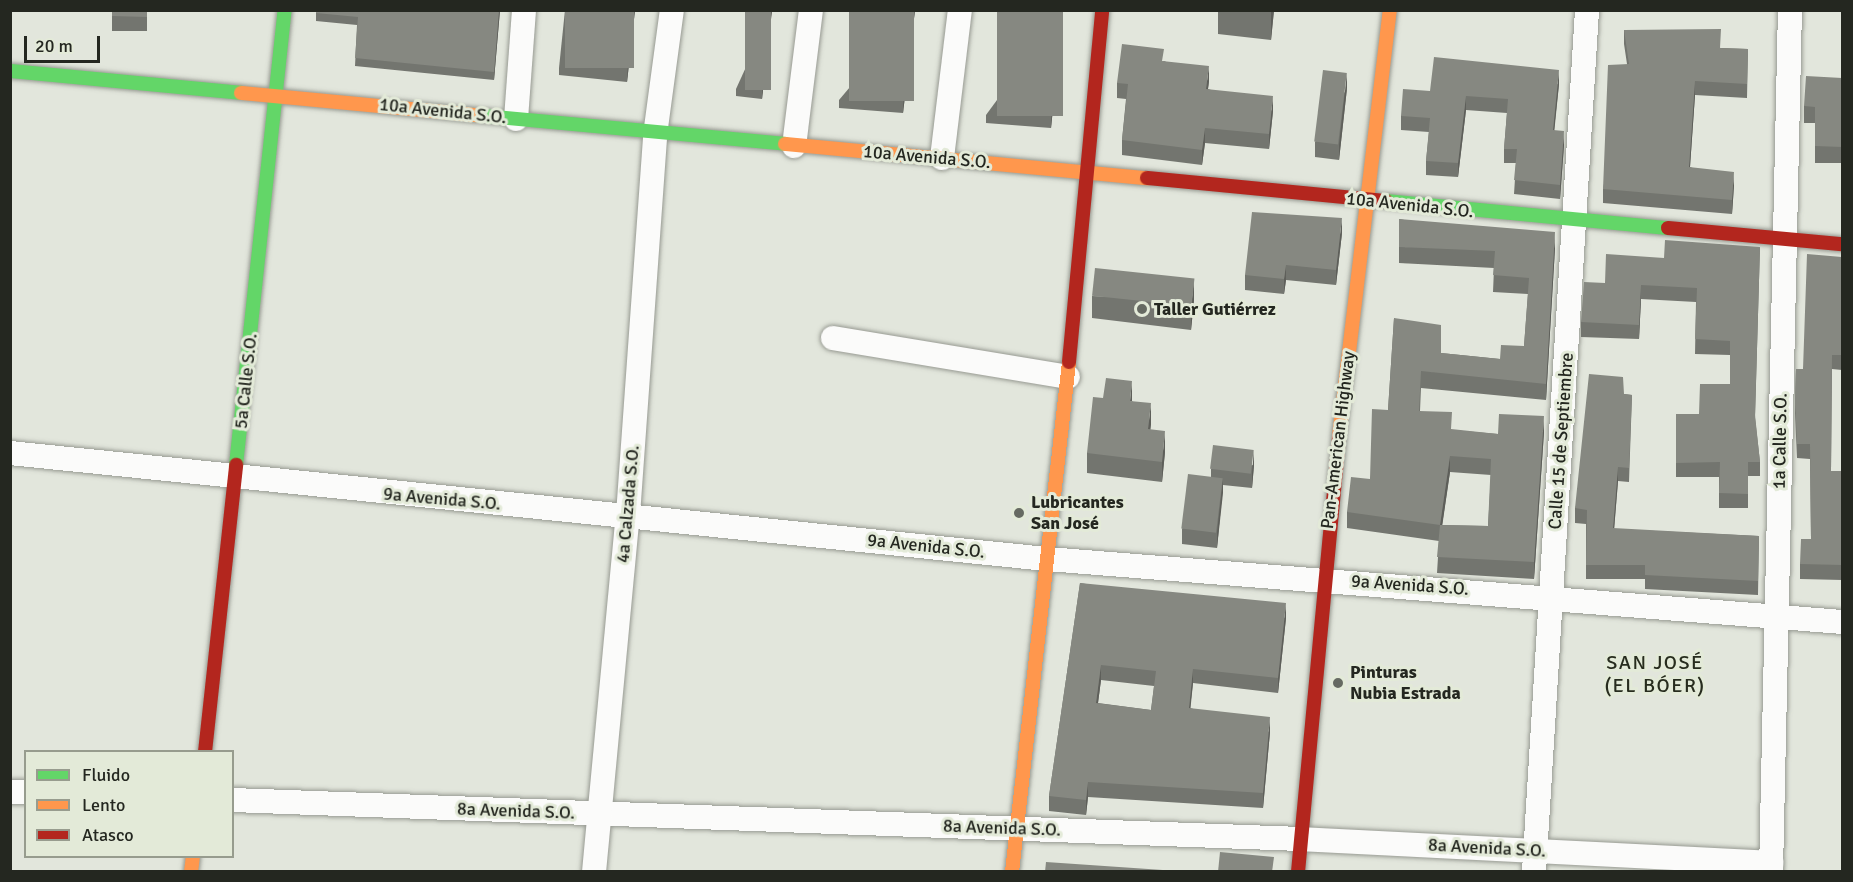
<!DOCTYPE html>
<html>
<head>
<meta charset="utf-8">
<style>
  body { margin:0 }
  #map { position:relative; width:1853px; height:882px; overflow:hidden; background:#e2e6dc; font-family:Signika,sans-serif }
  div>[style] { position:absolute }
  [style*='--x'] { left:calc(var(--x)*1px); top:calc(var(--y)*1px); width:calc(var(--w)*1px); rotate:calc(var(--a)*1deg) }
  .roads { filter:drop-shadow(0 0 2px #979a92) drop-shadow(0 0 2px #979a92) }
  .street>* { height:24px; margin:-12px; padding:0 12px; transform-origin:12px; border-radius:12px; background:#fbfbfa }
  .fast>* { height:14px; margin:-7px; padding:0 7px; transform-origin:7px; border-radius:7px; background:#63d668 }
  .slow>* { height:14px; margin:-7px; padding:0 7px; transform-origin:7px; border-radius:7px; background:#ff974d }
  .jam>* { height:14px; margin:-7px; padding:0 7px; transform-origin:7px; border-radius:7px; background:#b3261e }
  .wall>* { inset:0; background:#73756f; transform-origin:0 0 }
  .shaded-wall>* { inset:0; background:#5e5f5a }
  .building>* { inset:0; background:#868881; transform-origin:0 0 }
  .dots>* { width:16px; height:16px; translate:-50% -50%; box-sizing:border-box; border:3px solid #e3ead8; border-radius:50% }
  span { translate:-50% -50%; white-space:nowrap; text-align:center; line-height:1.15; -webkit-text-stroke:6px #e3ead8; paint-order:stroke }
  .street-label { font-size:18px; color:#242720 }
  .poi-label { font-size:18px; color:#242720; font-weight:700 }
  .left { translate:0 -50%; text-align:left }
  .neighbourhood-label { font-size:20px; color:#272c1e; letter-spacing:1.5px }
  .frame { position:absolute; inset:0; border:12px solid #242720; pointer-events:none }
  .legend { position:absolute; left:24px; top:750px; width:210px; height:108px; box-sizing:border-box; background:#e3ead8; border:2px solid #979c8e; margin:0; padding:8px 10px; list-style:none; font-size:18px; color:#242720 }
  .legend li { display:flex; align-items:center; gap:12px; height:30px }
  .legend b { width:30px; border:2px solid #979c8e }
  .scale { position:absolute; left:24px; top:36px; width:76px; height:27px; box-sizing:border-box; border:3px solid #242720; border-top:0; padding-left:8px; font-size:18px; line-height:21px; white-space:nowrap; color:#242720; -webkit-text-stroke:4px #e3ead8; paint-order:stroke }
</style>
</head>
<body>
<div id="map">
  <div class="roads">
    <div class="street">
      <i style="--x:516;--y:119;--w:109;--a:-85.8"></i>
      <i style="--x:794;--y:146;--w:137;--a:-82.9"></i>
      <i style="--x:942;--y:158;--w:149;--a:-83.1"></i>
      <i style="--x:833;--y:338;--w:238;--a:9.4"></i>
      <i style="--x:10;--y:453;--w:1042;--a:5.84"></i>
      <i style="--x:1047;--y:559;--w:797;--a:4.53"></i>
      <i style="--x:10;--y:792;--w:16;--a:0"></i>
      <i style="--x:232;--y:800;--w:1070;--a:2.09"></i>
      <i style="--x:1301;--y:839;--w:471;--a:2.9"></i>
      <i style="--x:594;--y:872;--w:359;--a:-84.6"></i>
      <i style="--x:628;--y:515;--w:381;--a:-85.9"></i>
      <i style="--x:655;--y:135;--w:126;--a:-82.3"></i>
      <i style="--x:1534;--y:872;--w:864;--a:-86.48"></i>
      <i style="--x:1771;--y:872;--w:862;--a:-88.74"></i>
    </div>
    <div class="fast">
      <i style="--x:10;--y:71;--w:232;--a:5.4"></i>
      <i style="--x:475;--y:115;--w:311;--a:5.3"></i>
      <i style="--x:1386;--y:201;--w:283;--a:5.5"></i>
      <i style="--x:236;--y:465;--w:458;--a:-83.9"></i>
    </div>
    <div class="slow">
      <i style="--x:241;--y:93;--w:235;--a:5.4"></i>
      <i style="--x:785;--y:144;--w:364;--a:5.4"></i>
      <i style="--x:1339;--y:436;--w:429;--a:-83.2"></i>
      <i style="--x:191;--y:872;--w:16;--a:-83"></i>
      <i style="--x:1012;--y:872;--w:513;--a:-83.62"></i>
    </div>
    <div class="jam">
      <i style="--x:1147;--y:178;--w:240;--a:5.5"></i>
      <i style="--x:1668;--y:228;--w:175;--a:5.3"></i>
      <i style="--x:1069;--y:362;--w:354;--a:-84.6"></i>
      <i style="--x:205;--y:752;--w:289;--a:-83.8"></i>
      <i style="--x:1298;--y:872;--w:438;--a:-84.6"></i>
    </div>
  </div>
  <div class="wall">
    <i style="left:112px;top:10px;width:35px;height:21px"></i>
    <i style="clip-path:polygon(316px 10px,500px 10px,494px 80px,355px 66px,357px 25px,316px 21px)"></i>
    <i style="clip-path:polygon(565px 10px,635px 10px,627px 82px,559px 75px,559px 68px)"></i>
    <i style="clip-path:polygon(772px 10px,762px 99px,736px 96px,736px 89px)"></i>
    <i style="clip-path:polygon(915px 10px,903px 113px,839px 108px,839px 100px)"></i>
    <i style="clip-path:polygon(1063px 10px,1051px 128px,986px 123px,986px 115px)"></i>
    <i style="clip-path:polygon(1218px 10px,1274px 10px,1271px 40px,1218px 34px)"></i>
    <i style="clip-path:polygon(1624px 30px,1721px 48px,1748px 49px,1747px 98px,1695px 95px,1690px 167px,1734px 185px,1732px 214px,1603px 203px,1603px 189px,1627px 64px,1624px 44px)"></i>
    <i style="clip-path:polygon(1164px 61px,1209px 81px,1208px 89px,1273px 111px,1269px 149px,1205px 143px,1202px 165px,1122px 155px,1122px 140px,1126px 99px,1117px 98px,1117px 83px)"></i>
    <i style="clip-path:polygon(1842px 78px,1842px 163px,1815px 163px,1815px 123px,1804px 123px,1804px 106px)"></i>
    <i style="clip-path:polygon(1559px 84px,1554px 130px,1564px 145px,1560px 199px,1514px 194px,1516px 163px,1504px 163px,1504px 149px,1507px 113px,1466px 110px,1458px 177px,1426px 175px,1426px 161px,1429px 132px,1401px 130px,1401px 116px,1430px 91px)"></i>
    <i style="clip-path:polygon(1347px 88px,1339px 160px,1315px 157px,1315px 142px)"></i>
    <i style="clip-path:polygon(evenodd,1399px 219px,1555px 248px,1546px 400px,1421px 388px,1420px 411px,1452px 430px,1498px 434px,1544px 432px,1534px 579px,1437px 573px,1439px 541px,1347px 528px,1347px 512px,1370px 479px,1388px 410px,1394px 318px,1441px 353px,1500px 359px,1524px 346px,1528px 294px,1493px 292px,1494px 268px,1399px 263px,1399px 219px,1450px 472px,1491px 475px,1488px 526px,1442px 525px,1450px 472px)"></i>
    <i style="clip-path:polygon(1342px 233px,1336px 285px,1286px 280px,1284px 294px,1245px 290px,1245px 275px)"></i>
    <i style="clip-path:polygon(1760px 247px,1755px 418px,1760px 462px,1760px 476px,1748px 476px,1748px 508px,1719px 508px,1719px 477px,1676px 477px,1676px 414px,1699px 414px,1730px 384px,1730px 355px,1695px 354px,1696px 302px,1641px 299px,1639px 339px,1581px 337px,1581px 322px,1605px 283px,1664px 258px)"></i>
    <i style="clip-path:polygon(1842px 257px,1842px 370px,1832px 369px,1831px 471px,1842px 471px,1842px 580px,1800px 579px,1800px 564px,1811px 539px,1810px 459px,1797px 458px,1795px 413px,1796px 369px,1803px 369px)"></i>
    <i style="clip-path:polygon(1092px 296px,1194px 300px,1191px 330px,1092px 318px)"></i>
    <i style="clip-path:polygon(1624px 394px,1632px 395px,1629px 482px,1618px 481px,1614px 529px,1759px 536px,1758px 595px,1645px 589px,1645px 579px,1586px 579px,1586px 524px,1575px 523px,1575px 508px)"></i>
    <i style="clip-path:polygon(1132px 401px,1151px 424px,1150px 430px,1165px 452px,1162px 482px,1087px 473px,1087px 453px)"></i>
    <i style="clip-path:polygon(1254px 465px,1252px 488px,1223px 485px,1217px 548px,1182px 544px,1182px 529px,1211px 477px,1211px 469px)"></i>
    <i style="clip-path:polygon(evenodd,1080px 583px,1286px 618px,1278px 693px,1193px 683px,1190px 708px,1270px 732px,1263px 808px,1088px 797px,1086px 815px,1049px 811px,1049px 796px,1080px 583px,1101px 680px,1154px 686px,1151px 710px,1098px 703px,1101px 680px)"></i>
  </div>
  <div class="shaded-wall">
    <i style="clip-path:polygon(499px 10px,500px 10px,494px 80px,494px 72px)"></i>
    <i style="clip-path:polygon(634px 10px,635px 10px,627px 82px,627px 75px)"></i>
    <i style="clip-path:polygon(771px 10px,772px 10px,762px 99px,762px 92px)"></i>
    <i style="clip-path:polygon(914px 10px,915px 10px,903px 113px,903px 105px)"></i>
    <i style="clip-path:polygon(1063px 10px,1051px 128px,1051px 120px)"></i>
    <i style="clip-path:polygon(1271px 10px,1274px 10px,1271px 40px)"></i>
    <i style="clip-path:polygon(1209px 66px,1209px 81px,1206px 104px,1206px 89px)"></i>
    <i style="clip-path:polygon(1559px 70px,1559px 84px,1553px 144px,1553px 130px)"></i>
    <i style="clip-path:polygon(1347px 73px,1347px 88px,1339px 160px,1339px 145px)"></i>
    <i style="clip-path:polygon(1695px 81px,1695px 95px,1689px 181px,1689px 167px)"></i>
    <i style="clip-path:polygon(1273px 96px,1273px 111px,1269px 149px,1269px 134px)"></i>
    <i style="clip-path:polygon(1466px 96px,1466px 110px,1458px 177px,1458px 163px)"></i>
    <i style="clip-path:polygon(1205px 128px,1205px 143px,1202px 165px,1202px 150px)"></i>
    <i style="clip-path:polygon(1564px 131px,1564px 145px,1560px 199px,1560px 185px)"></i>
    <i style="clip-path:polygon(1734px 172px,1734px 185px,1732px 214px,1732px 200px)"></i>
    <i style="clip-path:polygon(1342px 218px,1342px 233px,1336px 285px,1336px 270px)"></i>
    <i style="clip-path:polygon(1555px 232px,1555px 248px,1546px 400px,1546px 384px)"></i>
    <i style="clip-path:polygon(1286px 265px,1286px 280px,1284px 294px,1284px 279px)"></i>
    <i style="clip-path:polygon(1194px 279px,1194px 300px,1191px 330px,1191px 308px)"></i>
    <i style="clip-path:polygon(1641px 285px,1641px 299px,1639px 339px,1639px 325px)"></i>
    <i style="clip-path:polygon(1132px 381px,1132px 401px,1130px 401px)"></i>
    <i style="clip-path:polygon(1151px 403px,1151px 424px,1148px 450px,1148px 429px)"></i>
    <i style="clip-path:polygon(1544px 416px,1544px 432px,1534px 579px,1534px 562px)"></i>
    <i style="clip-path:polygon(1165px 431px,1165px 452px,1162px 482px,1162px 462px)"></i>
    <i style="clip-path:polygon(1254px 450px,1254px 465px,1252px 488px,1252px 474px)"></i>
    <i style="clip-path:polygon(1450px 456px,1450px 472px,1440px 541px,1440px 525px)"></i>
    <i style="clip-path:polygon(1618px 467px,1618px 481px,1613px 543px,1613px 528px)"></i>
    <i style="clip-path:polygon(1223px 478px,1223px 493px,1217px 548px,1217px 533px)"></i>
    <i style="clip-path:polygon(1286px 603px,1286px 618px,1278px 693px,1278px 678px)"></i>
    <i style="clip-path:polygon(1101px 665px,1101px 680px,1096px 718px,1096px 703px)"></i>
    <i style="clip-path:polygon(1193px 669px,1193px 683px,1189px 723px,1189px 708px)"></i>
    <i style="clip-path:polygon(1270px 717px,1270px 732px,1263px 808px,1263px 793px)"></i>
    <i style="clip-path:polygon(1088px 782px,1088px 797px,1086px 815px,1086px 800px)"></i>
  </div>
  <div class="building">
    <i style="clip-path:polygon(112px 10px,147px 10px,147px 17px,112px 16px)"></i>
    <i style="clip-path:polygon(316px 10px,499px 10px,494px 72px,355px 58px,358px 17px,316px 13px)"></i>
    <i style="left:565px;top:10px;width:69px;height:58px"></i>
    <i style="left:745px;top:10px;width:26px;height:80px"></i>
    <i style="left:849px;top:10px;width:65px;height:91px"></i>
    <i style="left:997px;top:10px;width:66px;height:106px"></i>
    <i style="clip-path:polygon(1721px 29px,1720px 48px,1748px 49px,1747px 84px,1695px 81px,1689px 167px,1734px 172px,1732px 200px,1603px 189px,1608px 65px,1629px 64px,1624px 30px)"></i>
    <i style="clip-path:polygon(1122px 44px,1164px 49px,1162px 61px,1209px 66px,1206px 89px,1273px 96px,1269px 134px,1205px 128px,1202px 150px,1122px 140px,1128px 84px,1117px 83px)"></i>
    <i style="clip-path:polygon(1434px 57px,1559px 70px,1553px 130px,1564px 131px,1560px 185px,1514px 180px,1517px 149px,1504px 149px,1508px 99px,1466px 96px,1458px 163px,1426px 161px,1430px 118px,1401px 116px,1403px 89px,1430px 91px)"></i>
    <i style="left:1323px;top:70px;width:24px;height:72px;rotate:7deg"></i>
    <i style="clip-path:polygon(1806px 76px,1842px 78px,1842px 147px,1815px 146px,1815px 107px,1804px 106px)"></i>
    <i style="clip-path:polygon(1252px 212px,1342px 218px,1336px 270px,1286px 265px,1284px 279px,1245px 275px)"></i>
    <i style="clip-path:polygon(evenodd,1399px 219px,1555px 232px,1546px 384px,1421px 371px,1419px 411px,1452px 412px,1451px 429px,1498px 434px,1499px 414px,1544px 416px,1534px 562px,1437px 557px,1440px 525px,1347px 512px,1351px 477px,1370px 479px,1372px 409px,1388px 410px,1394px 318px,1441px 325px,1441px 353px,1500px 359px,1501px 345px,1524px 346px,1529px 278px,1493px 275px,1495px 251px,1399px 247px,1399px 219px,1450px 456px,1491px 459px,1488px 526px,1440px 525px,1450px 456px)"></i>
    <i style="clip-path:polygon(1665px 240px,1760px 247px,1755px 415px,1760px 462px,1748px 462px,1748px 494px,1719px 493px,1720px 462px,1676px 463px,1676px 414px,1699px 414px,1700px 384px,1730px 384px,1730px 341px,1695px 339px,1697px 288px,1641px 285px,1639px 325px,1581px 322px,1584px 282px,1605px 283px,1606px 254px,1664px 258px)"></i>
    <i style="clip-path:polygon(1807px 254px,1842px 257px,1842px 355px,1832px 355px,1831px 471px,1842px 471px,1842px 565px,1800px 564px,1801px 539px,1811px 539px,1810px 444px,1797px 444px,1795px 399px,1796px 369px,1803px 369px)"></i>
    <i style="left:1095px;top:268px;width:100px;height:28px;rotate:6deg"></i>
    <i style="clip-path:polygon(1589px 374px,1623px 377px,1624px 394px,1632px 395px,1629px 468px,1618px 467px,1613px 528px,1759px 536px,1758px 581px,1645px 575px,1645px 565px,1586px 565px,1587px 510px,1575px 508px)"></i>
    <i style="clip-path:polygon(1106px 378px,1132px 381px,1130px 401px,1151px 403px,1148px 429px,1165px 431px,1162px 462px,1087px 453px,1093px 397px,1103px 398px)"></i>
    <i style="left:1213px;top:445px;width:41px;height:24px;rotate:7deg"></i>
    <i style="left:1188px;top:474px;width:35px;height:55px;rotate:7deg"></i>
    <i style="clip-path:polygon(evenodd,1080px 583px,1286px 603px,1278px 678px,1193px 669px,1189px 708px,1270px 717px,1263px 793px,1088px 782px,1086px 800px,1049px 796px,1080px 583px,1101px 665px,1156px 671px,1151px 710px,1096px 703px,1101px 665px)"></i>
    <i style="clip-path:polygon(1220px 852px,1274px 857px,1272px 872px,1218px 872px)"></i>
    <i style="clip-path:polygon(1046px 862px,1192px 872px,1045px 872px)"></i>
  </div>
  <div class="dots">
    <i style="left:1142px;top:309px;background:#666a62"></i>
    <i style="left:1019px;top:513px;background:#666a62"></i>
    <i style="left:1338px;top:683px;background:#666a62"></i>
  </div>
  <div class="street-label">
    <span style="left:443px;top:111px;rotate:6deg">10a Avenida S.O.</span>
    <span style="left:927px;top:157px;rotate:5deg">10a Avenida S.O.</span>
    <span style="left:1410px;top:205px;rotate:6deg">10a Avenida S.O.</span>
    <span style="left:246px;top:381px;rotate:-84deg">5a Calle S.O.</span>
    <span style="left:1338px;top:440px;rotate:-83deg">Pan-American Highway</span>
    <span style="left:1561px;top:441px;rotate:-86deg">Calle 15 de Septiembre</span>
    <span style="left:1780px;top:441px;rotate:-89deg">1a Calle S.O.</span>
    <span style="left:442px;top:499px;rotate:5deg">9a Avenida S.O.</span>
    <span style="left:628px;top:504px;rotate:-85deg">4a Calzada S.O.</span>
    <span style="left:926px;top:546px;rotate:6deg">9a Avenida S.O.</span>
    <span style="left:1410px;top:585px;rotate:4deg">9a Avenida S.O.</span>
    <span style="left:516px;top:811px;rotate:2deg">8a Avenida S.O.</span>
    <span style="left:1002px;top:828px;rotate:2deg">8a Avenida S.O.</span>
    <span style="left:1487px;top:848px;rotate:3deg">8a Avenida S.O.</span>
  </div>
  <div class="poi-label">
    <span class="left" style="left:1154px;top:309px">Taller Gutiérrez</span>
    <span class="left" style="left:1031px;top:513px">Lubricantes<br>San José</span>
    <span class="left" style="left:1350px;top:683px">Pinturas<br>Nubia Estrada</span>
  </div>
  <div class="neighbourhood-label">
    <span style="left:1655px;top:674px">SAN JOSÉ<br>(EL BÓER)</span>
  </div>
  <div class="frame"></div>
  <ul class="legend">
  <li><b style="height:8px;background:#63d668"></b>Fluido</li>
  <li><b style="height:8px;background:#ff974d"></b>Lento</li>
  <li><b style="height:8px;background:#b3261e"></b>Atasco</li>
  </ul>
  <div class="scale">20 m</div>
</div>
</body>
</html>
